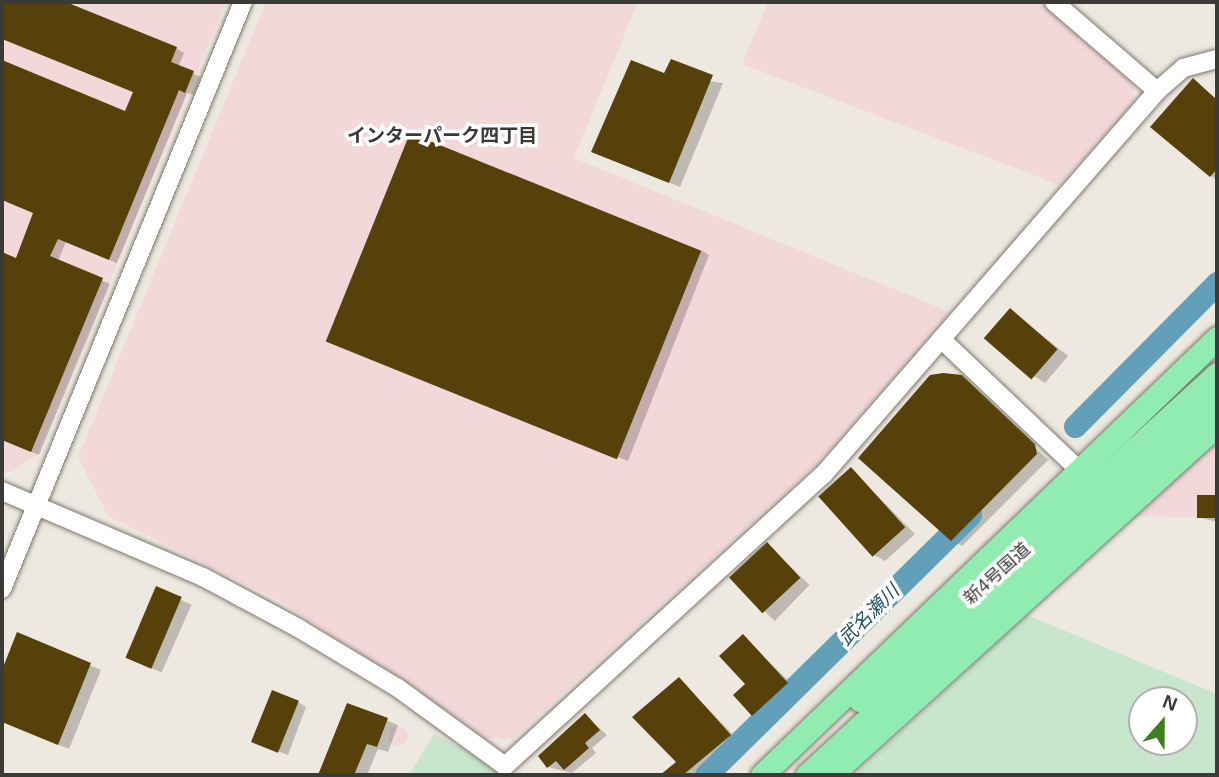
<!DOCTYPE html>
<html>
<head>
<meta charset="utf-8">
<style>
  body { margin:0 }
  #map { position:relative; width:1219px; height:777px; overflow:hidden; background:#eee9e0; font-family:Helvetica,"Noto Sans JP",sans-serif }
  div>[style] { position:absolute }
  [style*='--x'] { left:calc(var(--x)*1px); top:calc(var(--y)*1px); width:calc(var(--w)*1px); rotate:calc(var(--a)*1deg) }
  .commercial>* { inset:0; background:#f3d8da }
  .round { border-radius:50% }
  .green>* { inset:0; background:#c8e5cd }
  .shadow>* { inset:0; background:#0003; transform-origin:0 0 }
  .river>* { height:23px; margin:-11.5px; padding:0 11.5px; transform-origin:11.5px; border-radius:11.5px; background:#62a0b9 }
  .building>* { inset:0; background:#554109; transform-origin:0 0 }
  .roads { filter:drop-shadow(0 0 2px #7d7970) drop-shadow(0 0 2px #7d7970) }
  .tertiary>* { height:18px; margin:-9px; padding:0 9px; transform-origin:9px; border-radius:9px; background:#fff }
  .trunk>* { height:23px; margin:-11.5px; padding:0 11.5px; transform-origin:11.5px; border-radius:11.5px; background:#90ecb0 }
  span { translate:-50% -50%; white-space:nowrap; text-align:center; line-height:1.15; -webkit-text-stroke:7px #fff; paint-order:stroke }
  .street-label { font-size:18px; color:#3c3a37 }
  .neighbourhood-label { font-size:19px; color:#3c3a37; font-weight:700 }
  .water-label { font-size:19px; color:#1e5164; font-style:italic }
  .frame { position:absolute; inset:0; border:4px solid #3c3a37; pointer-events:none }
  .north { position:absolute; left:1128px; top:686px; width:70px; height:70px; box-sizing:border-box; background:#fff; border:2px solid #b1b0af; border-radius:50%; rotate:21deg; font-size:19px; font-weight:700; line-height:28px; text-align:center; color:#3c3a37 }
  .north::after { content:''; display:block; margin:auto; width:24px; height:32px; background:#3d7f20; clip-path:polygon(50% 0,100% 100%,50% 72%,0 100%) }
</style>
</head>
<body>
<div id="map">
  <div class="commercial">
    <i style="clip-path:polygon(2px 2px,226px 2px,37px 455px,12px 472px,2px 471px)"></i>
    <i style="clip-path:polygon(266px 2px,638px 2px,574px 158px,950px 312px,816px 465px,513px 739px,485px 738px,279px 600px,108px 516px,78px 457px)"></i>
    <i style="clip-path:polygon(768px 2px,1048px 2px,1132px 77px,1134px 102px,1059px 185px,742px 64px)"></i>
    <i style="clip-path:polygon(1217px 439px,1217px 518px,1133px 516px)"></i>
    <i class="round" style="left:388px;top:726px;width:20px;height:20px"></i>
  </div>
  <div class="green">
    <i style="clip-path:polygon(evenodd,1027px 615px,1217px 694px,1217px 775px,854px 775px,1027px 615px,1142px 700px,1184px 700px,1184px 742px,1142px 742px,1142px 700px)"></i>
    <i style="clip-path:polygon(434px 734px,482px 759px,501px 775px,409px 775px)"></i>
  </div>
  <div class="shadow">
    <i style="clip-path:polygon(2px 2px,62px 2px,176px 48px,184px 53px,178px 67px,201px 77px,194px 95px,187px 93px,117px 263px,66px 242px,58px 261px,110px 284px,39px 455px,2px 440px,10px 396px,2px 392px,2px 254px,17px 260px,35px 213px,2px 199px,2px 62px,126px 113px,135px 93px,2px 38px)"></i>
    <i style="clip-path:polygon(665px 75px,723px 83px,680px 187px,593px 152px)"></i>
    <i style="clip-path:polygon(1193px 81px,1217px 99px,1217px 180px,1211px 176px)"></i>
    <i style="clip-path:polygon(701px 250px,709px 255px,628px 461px,330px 342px)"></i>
    <i style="clip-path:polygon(1010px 310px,1068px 356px,1045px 383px,1034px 376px)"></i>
    <i style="clip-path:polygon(961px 377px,1048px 460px,962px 546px,952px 540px)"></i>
    <i style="clip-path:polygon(851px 469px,915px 534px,885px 561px,874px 555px)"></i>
    <i style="clip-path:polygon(1198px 496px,1217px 497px,1217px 522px,1198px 517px)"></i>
    <i style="left:767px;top:544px;width:59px;height:50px;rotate:44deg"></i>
    <i style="left:156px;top:589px;width:39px;height:74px;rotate:24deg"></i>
    <i style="clip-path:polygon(18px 635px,101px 670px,69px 749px,2px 722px,2px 674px)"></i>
    <i style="clip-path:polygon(743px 636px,798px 690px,764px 720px,753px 714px)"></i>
    <i style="clip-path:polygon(679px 679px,739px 741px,702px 775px,665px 775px,678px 762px)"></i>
    <i style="clip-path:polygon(298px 702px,306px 707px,288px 755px,261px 745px)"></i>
    <i style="clip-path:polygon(348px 705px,398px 725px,388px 752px,378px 749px,367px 775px,320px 775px)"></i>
    <i style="clip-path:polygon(585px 715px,607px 735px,592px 748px,596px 753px,572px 773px,548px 767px)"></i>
  </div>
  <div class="river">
    <i style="--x:1075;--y:426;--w:202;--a:-45.2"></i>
    <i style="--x:706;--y:775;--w:371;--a:-44.6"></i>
  </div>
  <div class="building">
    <i style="clip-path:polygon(2px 2px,66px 2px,177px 47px,171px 62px,194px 71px,185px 93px,179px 90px,109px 260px,58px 239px,50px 256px,103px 278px,31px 452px,2px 440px,2px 252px,16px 258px,33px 213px,2px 200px,2px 60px,125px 111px,133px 92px,2px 39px)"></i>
    <i style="clip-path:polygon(671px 59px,713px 75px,669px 183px,591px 152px,631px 60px,664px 73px)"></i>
    <i style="clip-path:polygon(1193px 78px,1217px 100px,1217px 169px,1210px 177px,1150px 127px)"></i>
    <i style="left:410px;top:133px;width:314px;height:225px;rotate:22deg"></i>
    <i style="left:1010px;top:308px;width:63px;height:40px;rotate:41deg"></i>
    <i style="clip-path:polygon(943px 373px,962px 375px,1035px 444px,1037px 454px,951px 541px,858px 458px,930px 375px)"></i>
    <i style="left:851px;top:467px;width:81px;height:44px;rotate:48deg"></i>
    <i style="left:1197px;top:495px;width:20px;height:23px"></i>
    <i style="left:767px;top:542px;width:49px;height:52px;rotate:47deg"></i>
    <i style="left:156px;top:586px;width:28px;height:78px;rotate:23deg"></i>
    <i style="clip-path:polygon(17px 632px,91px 663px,58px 745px,2px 722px,2px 670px)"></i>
    <i style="clip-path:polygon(743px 634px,788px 683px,752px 716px,733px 695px,745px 684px,719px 656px)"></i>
    <i style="clip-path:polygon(679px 677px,731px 735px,683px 775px,660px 775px,676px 762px,632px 717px)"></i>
    <i style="left:272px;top:690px;width:29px;height:56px;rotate:22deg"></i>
    <i style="clip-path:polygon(347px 703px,388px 718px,377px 747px,367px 744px,354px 775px,318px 775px)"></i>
    <i style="clip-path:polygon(585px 713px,600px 730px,585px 743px,589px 748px,564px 770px,556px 761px,547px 768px,538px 756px)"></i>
  </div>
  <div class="roads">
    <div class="tertiary">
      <i style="--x:1054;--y:2;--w:136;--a:40.8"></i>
      <i style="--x:941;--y:339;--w:189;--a:43.5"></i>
      <i style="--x:2;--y:491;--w:219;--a:23.2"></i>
      <i style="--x:203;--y:577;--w:108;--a:28.2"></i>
      <i style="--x:298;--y:628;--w:117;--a:31"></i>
      <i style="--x:398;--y:688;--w:132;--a:36.1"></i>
      <i style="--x:505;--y:766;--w:431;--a:-42.5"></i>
      <i style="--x:823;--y:475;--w:509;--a:-48.98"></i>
      <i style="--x:1157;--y:91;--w:35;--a:-41"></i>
      <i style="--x:1183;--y:68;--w:35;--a:-15"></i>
      <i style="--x:2;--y:589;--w:635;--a:-67.68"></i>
    </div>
    <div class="trunk">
      <i style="--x:860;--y:700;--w:483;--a:-42.4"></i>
      <i style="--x:762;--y:775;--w:631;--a:-43.84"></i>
      <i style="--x:807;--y:775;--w:558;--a:-42.67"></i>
      <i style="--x:831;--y:775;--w:521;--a:-42.2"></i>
    </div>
  </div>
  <div class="street-label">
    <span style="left:997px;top:574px;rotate:-42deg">新4号国道</span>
  </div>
  <div class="neighbourhood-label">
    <span style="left:442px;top:136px">インターパーク四丁目</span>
  </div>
  <div class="water-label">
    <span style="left:869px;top:615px;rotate:-45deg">武名瀬川</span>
  </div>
  <div class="frame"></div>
  <div class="north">N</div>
</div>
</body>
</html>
